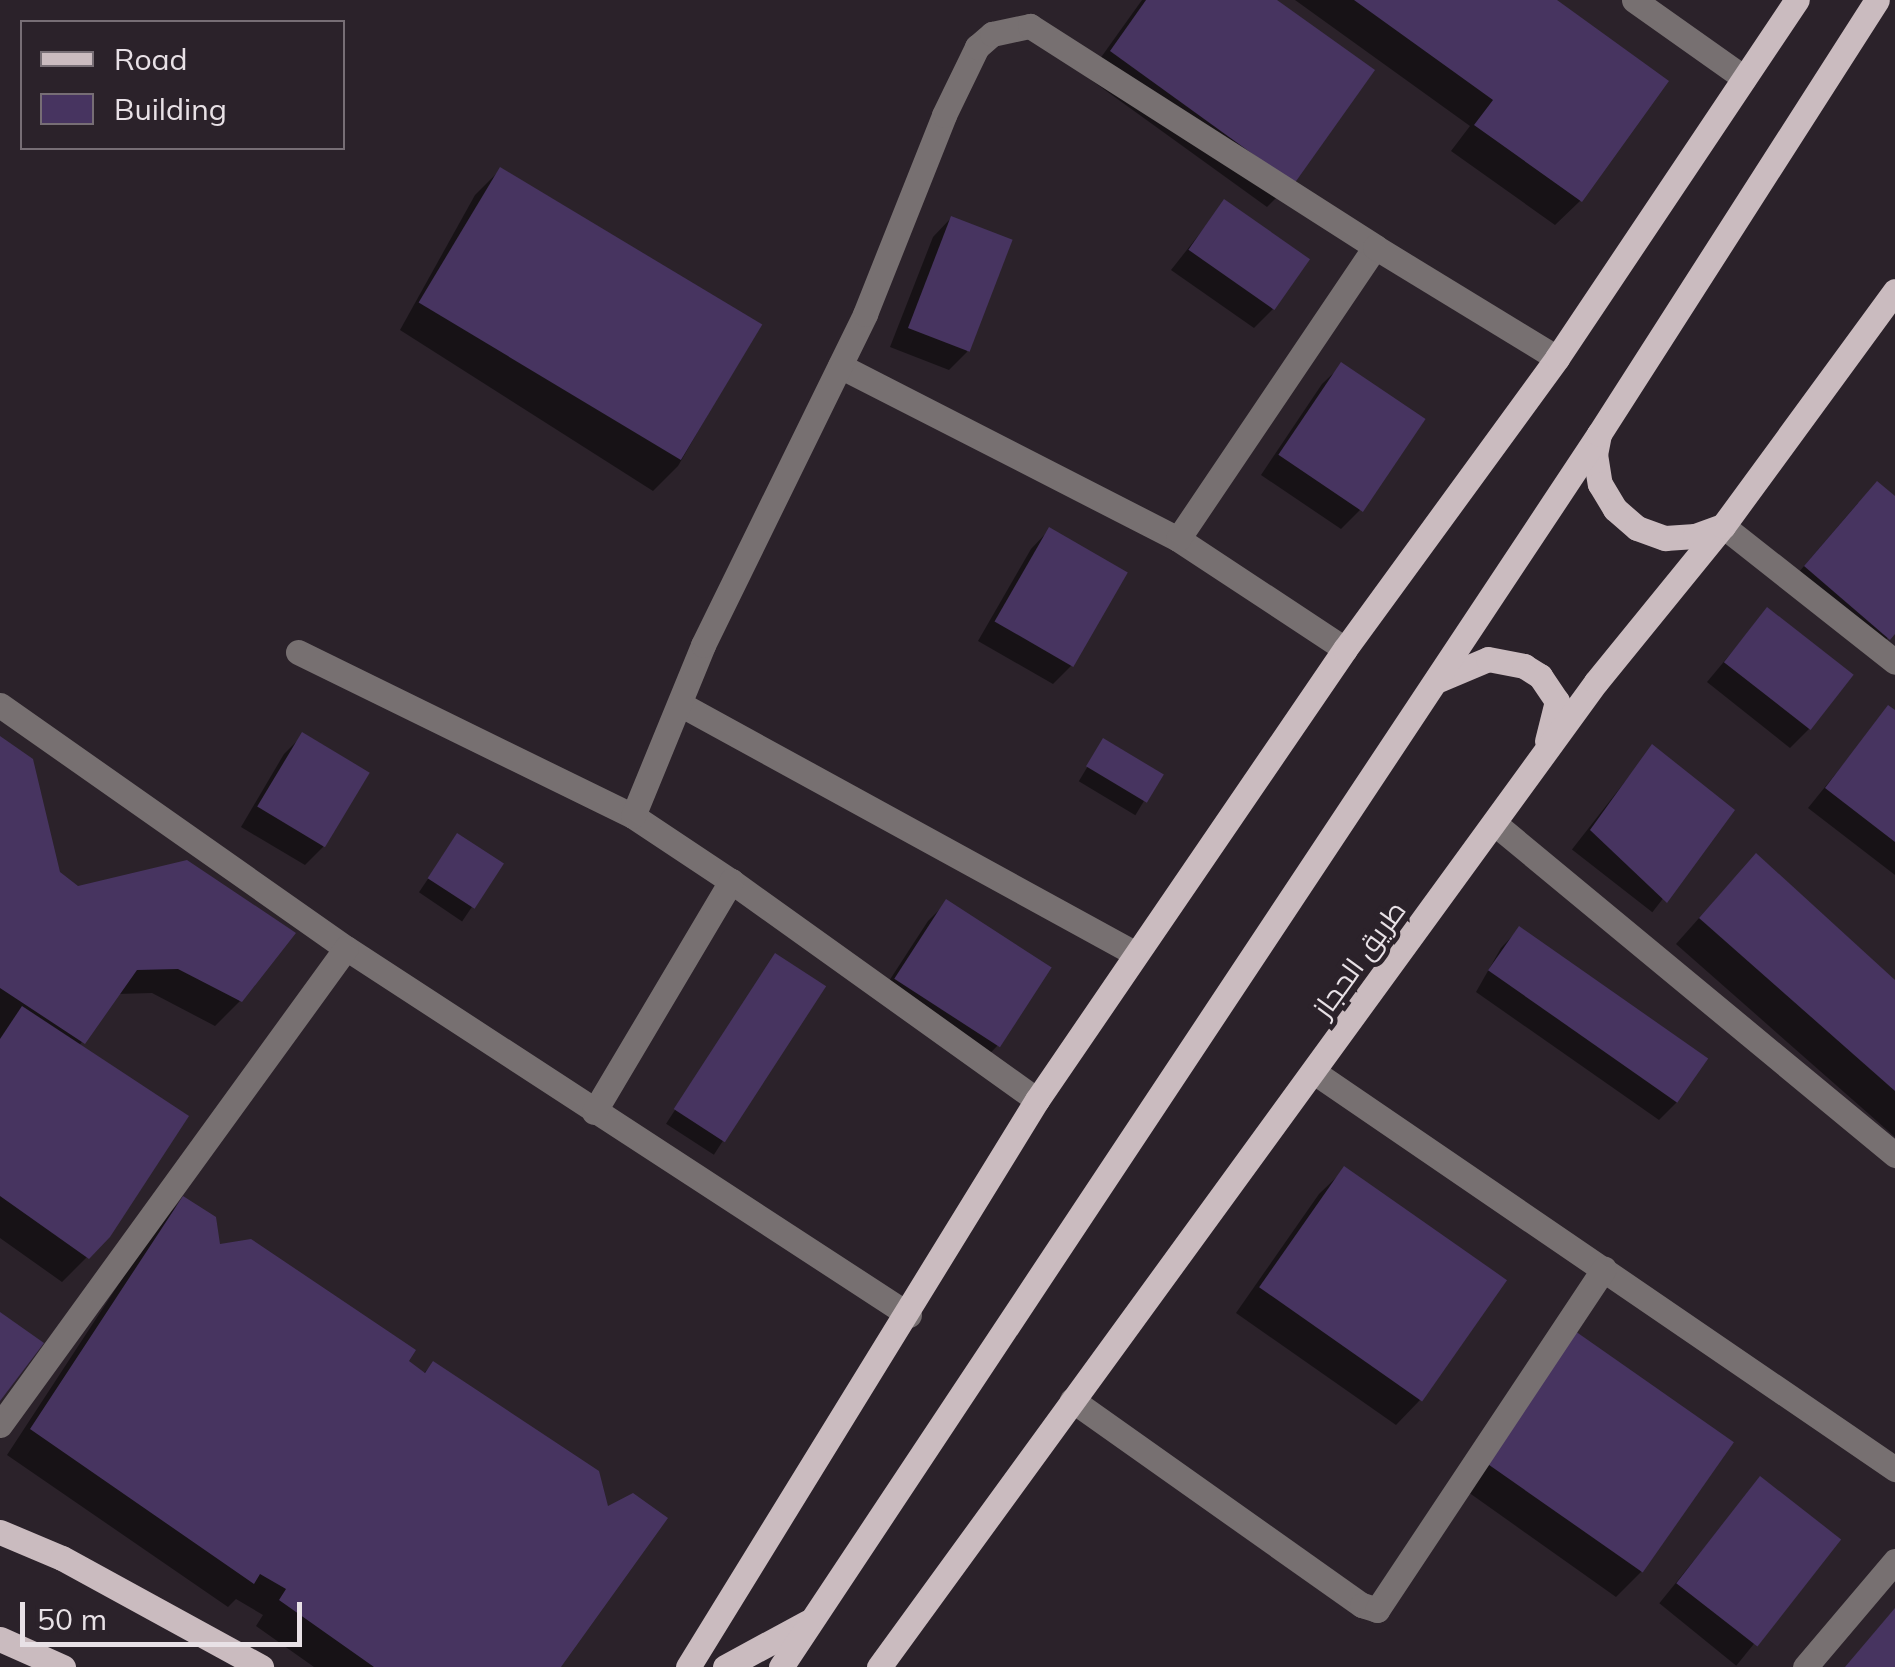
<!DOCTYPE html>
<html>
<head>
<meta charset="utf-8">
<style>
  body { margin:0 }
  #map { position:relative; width:1895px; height:1667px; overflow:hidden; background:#2b222a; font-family:Mulish,Cairo,sans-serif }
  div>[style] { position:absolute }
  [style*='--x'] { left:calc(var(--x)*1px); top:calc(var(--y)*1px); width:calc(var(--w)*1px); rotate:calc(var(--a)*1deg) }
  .shadow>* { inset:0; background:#0007; transform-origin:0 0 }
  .building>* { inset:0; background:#473460; transform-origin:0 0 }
  .minor>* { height:25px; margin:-12.5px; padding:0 12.5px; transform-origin:12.5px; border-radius:12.5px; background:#777071 }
  .major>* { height:25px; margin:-12.5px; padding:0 12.5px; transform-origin:12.5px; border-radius:12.5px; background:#cabbbf }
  span { translate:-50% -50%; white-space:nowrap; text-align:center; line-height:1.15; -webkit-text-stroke:9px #2b222a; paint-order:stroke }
  .street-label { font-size:28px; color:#e8e1e6 }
  .legend { position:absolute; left:20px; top:20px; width:325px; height:130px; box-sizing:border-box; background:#2b222a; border:2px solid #776e75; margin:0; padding:12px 18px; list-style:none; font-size:30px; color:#e8e1e6 }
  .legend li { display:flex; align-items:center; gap:20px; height:50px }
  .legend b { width:50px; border:2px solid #776e75 }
  .scale { position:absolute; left:20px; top:1602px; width:282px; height:45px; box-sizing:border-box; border:5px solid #e8e1e6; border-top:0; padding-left:12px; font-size:30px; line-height:35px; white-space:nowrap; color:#e8e1e6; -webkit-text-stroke:8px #2b222a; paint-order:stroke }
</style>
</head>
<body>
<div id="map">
  <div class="shadow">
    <i style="clip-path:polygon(1142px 0,1273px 0,1292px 182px,1267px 207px,1087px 77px)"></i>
    <i style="clip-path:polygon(1295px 0,1552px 0,1580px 201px,1555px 225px,1451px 151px,1470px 126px)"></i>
    <i style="clip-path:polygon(500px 170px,760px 324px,678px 466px,653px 491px,400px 330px,475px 195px)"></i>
    <i style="clip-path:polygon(1224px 203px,1273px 309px,1254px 328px,1171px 270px)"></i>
    <i style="clip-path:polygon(951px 218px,967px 352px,949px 370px,890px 347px,933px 237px)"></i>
    <i style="clip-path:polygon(1341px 366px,1360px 510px,1341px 529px,1261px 475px,1322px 384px)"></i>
    <i style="clip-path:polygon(1895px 500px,1895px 630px,1869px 657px,1787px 586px,1858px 503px)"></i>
    <i style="clip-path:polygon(1049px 530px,1072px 665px,1053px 684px,978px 641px,1031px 549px)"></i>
    <i style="clip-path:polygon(1767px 610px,1809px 729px,1790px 748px,1707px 682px)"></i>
    <i style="clip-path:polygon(1889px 708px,1895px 713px,1895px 875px,1808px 808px)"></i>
    <i style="clip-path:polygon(303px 735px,323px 847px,305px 865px,241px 827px,284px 754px)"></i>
    <i style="clip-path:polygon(0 739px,58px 873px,240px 1001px,215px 1026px,152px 993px,117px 994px,79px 1046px,108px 1236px,62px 1282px,0 1238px)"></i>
    <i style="left:1103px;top:741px;width:66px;height:47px;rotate:31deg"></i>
    <i style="left:1652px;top:747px;width:102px;height:130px;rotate:38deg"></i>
    <i style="left:457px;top:836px;width:52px;height:68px;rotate:34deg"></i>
    <i style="clip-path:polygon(1732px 881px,1895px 984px,1895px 1137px,1676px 944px)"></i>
    <i style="clip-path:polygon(947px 902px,998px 1045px,980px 1064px,878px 998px,928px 921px)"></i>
    <i style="clip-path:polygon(1519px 929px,1678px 1101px,1659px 1120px,1476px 992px,1501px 948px)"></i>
    <i style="left:775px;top:956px;width:57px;height:200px;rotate:33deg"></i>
    <i style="clip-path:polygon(1344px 1170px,1420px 1400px,1396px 1425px,1236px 1313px,1319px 1194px)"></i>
    <i style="clip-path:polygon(183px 1199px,218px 1247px,422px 1375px,433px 1364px,607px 1509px,557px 1667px,314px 1667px,256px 1626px,263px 1615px,236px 1599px,228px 1607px,7px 1455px,158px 1224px)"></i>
    <i style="clip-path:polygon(1550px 1359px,1641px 1572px,1616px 1597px,1461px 1487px)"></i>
    <i style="left:1760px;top:1479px;width:99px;height:160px;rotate:39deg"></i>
  </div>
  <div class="building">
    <i style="clip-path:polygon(1146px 0,1277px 0,1375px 70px,1294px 184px,1110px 51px)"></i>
    <i style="clip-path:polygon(1354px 0,1557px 0,1669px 81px,1582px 202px,1474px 125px,1493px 100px)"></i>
    <i style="left:500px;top:167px;width:306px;height:158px;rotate:31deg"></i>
    <i style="left:1224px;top:199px;width:105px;height:62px;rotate:35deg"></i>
    <i style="left:951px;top:216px;width:66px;height:120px;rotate:21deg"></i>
    <i style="left:1341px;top:362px;width:102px;height:112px;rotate:34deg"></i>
    <i style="clip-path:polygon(1877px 481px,1895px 496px,1895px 634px,1890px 640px,1804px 566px)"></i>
    <i style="left:1049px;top:527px;width:91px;height:109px;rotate:30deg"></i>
    <i style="left:1767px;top:607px;width:110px;height:70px;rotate:38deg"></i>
    <i style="clip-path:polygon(1888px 705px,1895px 710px,1895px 842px,1825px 788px)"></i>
    <i style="left:302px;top:732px;width:79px;height:87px;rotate:31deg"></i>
    <i style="clip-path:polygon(0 736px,33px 759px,60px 872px,78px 886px,187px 860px,296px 933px,242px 1002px,178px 969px,137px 970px,85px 1044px,0 988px)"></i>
    <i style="left:1103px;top:738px;width:71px;height:33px;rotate:31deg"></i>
    <i style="clip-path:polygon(1652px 744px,1735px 810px,1667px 903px,1590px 830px)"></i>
    <i style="left:457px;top:833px;width:56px;height:54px;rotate:33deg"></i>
    <i style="clip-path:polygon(1756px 853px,1895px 980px,1895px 1091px,1699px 918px)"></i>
    <i style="left:946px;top:899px;width:126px;height:95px;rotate:33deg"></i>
    <i style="left:1519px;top:926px;width:231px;height:54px;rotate:35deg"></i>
    <i style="left:775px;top:953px;width:61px;height:186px;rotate:33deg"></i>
    <i style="clip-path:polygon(22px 1006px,189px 1116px,110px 1237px,89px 1259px,0 1196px,0 1039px)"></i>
    <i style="left:1344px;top:1166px;width:199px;height:148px;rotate:35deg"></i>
    <i style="clip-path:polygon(183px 1196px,216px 1217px,220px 1244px,251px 1239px,416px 1350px,409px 1361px,425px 1373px,433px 1361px,599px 1471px,608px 1506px,633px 1493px,668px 1518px,561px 1667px,374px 1667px,279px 1600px,286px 1589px,260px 1574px,254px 1584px,30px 1429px)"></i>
    <i style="clip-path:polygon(0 1312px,44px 1343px,0 1401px)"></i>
    <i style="left:1575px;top:1331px;width:194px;height:159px;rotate:35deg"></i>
    <i style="left:1760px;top:1476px;width:103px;height:136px;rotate:38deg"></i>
    <i style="clip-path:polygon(1895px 1608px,1895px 1667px,1845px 1667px)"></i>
  </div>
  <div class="minor">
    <i style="--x:1634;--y:0;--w:135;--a:35.3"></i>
    <i style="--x:840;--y:366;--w:380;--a:27.1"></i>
    <i style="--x:1178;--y:539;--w:200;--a:33.4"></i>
    <i style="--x:1723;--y:526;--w:219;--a:38.3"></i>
    <i style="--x:1178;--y:539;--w:352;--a:-56"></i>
    <i style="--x:298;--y:652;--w:373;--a:26.1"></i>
    <i style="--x:633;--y:816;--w:118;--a:33.6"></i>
    <i style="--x:731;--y:881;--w:376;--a:35.6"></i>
    <i style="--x:680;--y:704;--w:520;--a:28.73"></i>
    <i style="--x:0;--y:705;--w:423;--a:35.1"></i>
    <i style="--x:346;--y:948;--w:672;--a:33.1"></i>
    <i style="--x:633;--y:816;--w:185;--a:-67.7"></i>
    <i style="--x:703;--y:645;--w:369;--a:-63.9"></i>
    <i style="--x:865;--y:314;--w:214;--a:-68.3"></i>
    <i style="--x:944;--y:115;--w:76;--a:-64.1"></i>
    <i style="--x:977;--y:47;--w:20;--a:-41"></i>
    <i style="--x:992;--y:34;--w:39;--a:-12"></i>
    <i style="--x:1030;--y:26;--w:410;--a:32.6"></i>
    <i style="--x:1375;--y:247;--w:213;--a:31.4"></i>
    <i style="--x:1494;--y:823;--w:521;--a:39.62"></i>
    <i style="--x:1314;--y:1072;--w:704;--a:34.34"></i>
    <i style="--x:594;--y:1112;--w:269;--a:-59.3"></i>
    <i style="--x:1072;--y:1400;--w:355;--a:35.3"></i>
    <i style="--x:1362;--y:1605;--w:16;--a:18"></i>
    <i style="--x:1377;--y:1610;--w:410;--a:-56.4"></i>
    <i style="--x:0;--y:1425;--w:589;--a:-54.04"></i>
    <i style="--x:1805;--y:1667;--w:139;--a:-49.7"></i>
  </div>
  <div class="major">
    <i style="--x:1599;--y:434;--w:20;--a:101"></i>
    <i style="--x:1595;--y:454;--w:30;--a:81"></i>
    <i style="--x:1600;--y:484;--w:29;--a:59"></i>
    <i style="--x:1615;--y:509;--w:29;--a:41"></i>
    <i style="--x:1637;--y:528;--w:30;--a:20"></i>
    <i style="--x:1665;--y:538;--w:30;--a:-4"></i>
    <i style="--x:1695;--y:536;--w:30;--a:-20"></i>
    <i style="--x:1436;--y:681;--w:56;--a:-22.9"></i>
    <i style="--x:1488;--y:659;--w:37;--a:11"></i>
    <i style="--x:1524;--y:666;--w:19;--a:32"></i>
    <i style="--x:1540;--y:676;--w:30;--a:56"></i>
    <i style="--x:1557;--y:701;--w:41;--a:104"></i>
    <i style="--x:0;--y:1532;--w:67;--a:22.8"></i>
    <i style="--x:62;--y:1558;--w:227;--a:28.7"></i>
    <i style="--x:0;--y:1639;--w:69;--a:24"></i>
    <i style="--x:688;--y:1667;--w:666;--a:-58.39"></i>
    <i style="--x:1037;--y:1100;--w:546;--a:-55.67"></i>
    <i style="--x:1345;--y:649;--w:360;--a:-53.9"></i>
    <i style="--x:1557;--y:358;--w:431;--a:-56.2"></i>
    <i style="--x:725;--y:1667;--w:94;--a:-28.5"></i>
    <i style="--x:781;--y:1667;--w:1480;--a:-56.44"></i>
    <i style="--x:1599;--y:434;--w:515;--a:-57.36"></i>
    <i style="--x:879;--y:1667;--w:1218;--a:-53.95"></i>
    <i style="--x:1596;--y:682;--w:201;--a:-50.9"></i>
    <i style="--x:1723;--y:526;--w:291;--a:-53.8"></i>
  </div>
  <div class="street-label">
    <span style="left:1359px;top:959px;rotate:-54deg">طريق الحجاز</span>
  </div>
  <ul class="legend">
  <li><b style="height:12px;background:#cabbbf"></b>Road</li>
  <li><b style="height:28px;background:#473460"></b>Building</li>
  </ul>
  <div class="scale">50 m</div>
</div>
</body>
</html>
